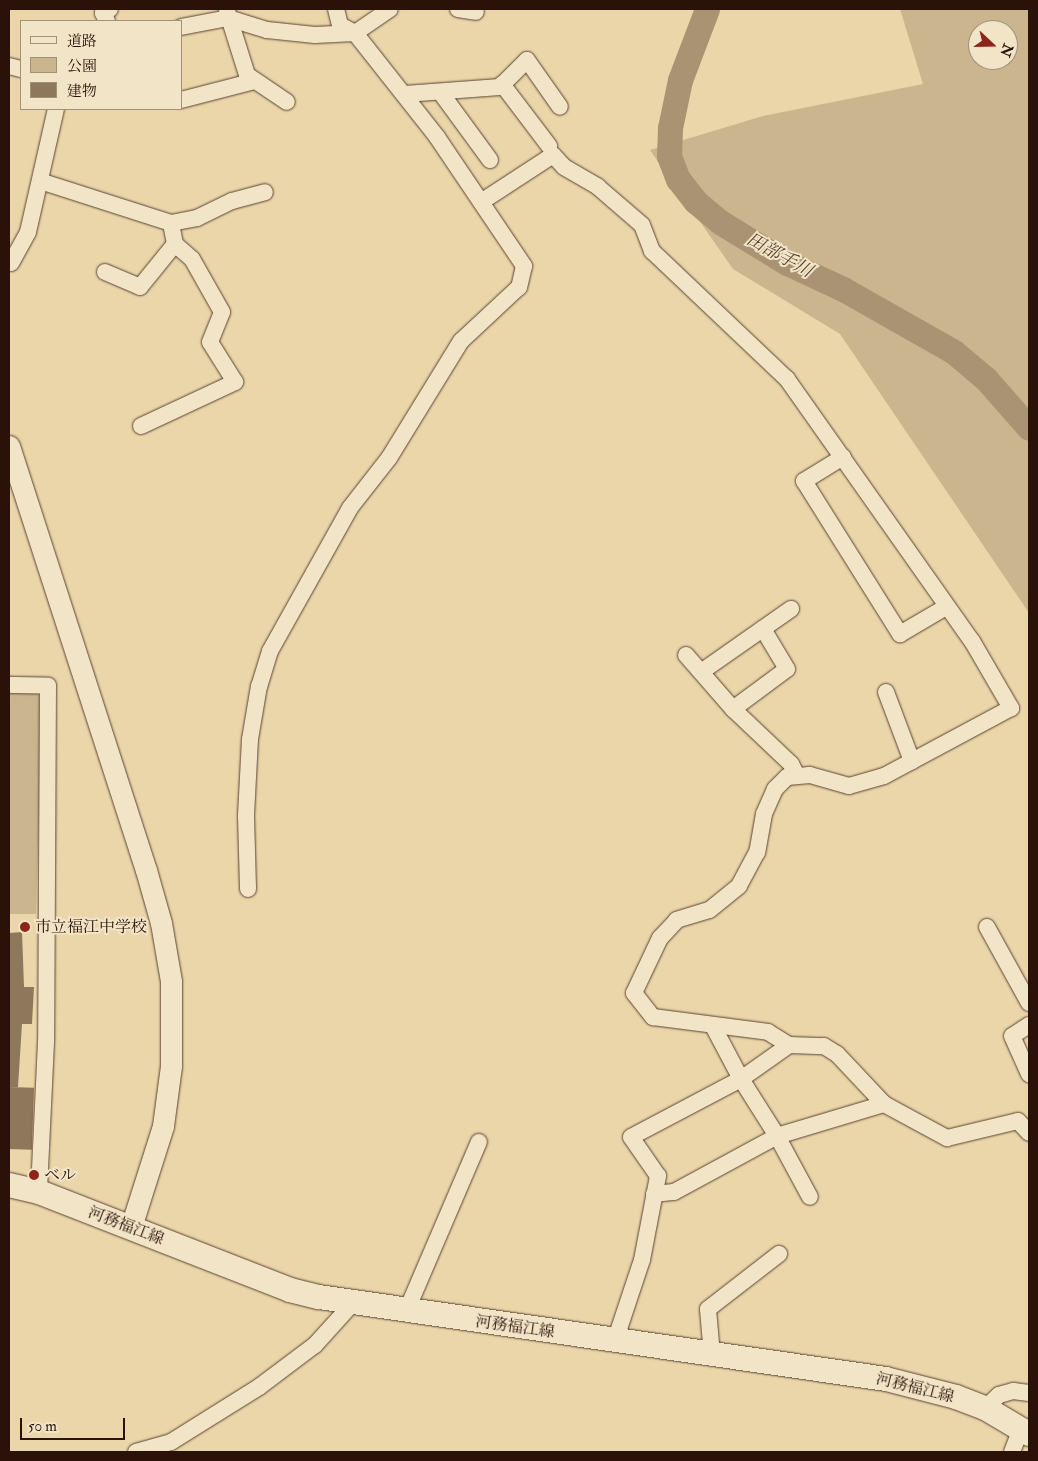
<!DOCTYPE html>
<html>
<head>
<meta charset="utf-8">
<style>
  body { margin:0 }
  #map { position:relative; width:1038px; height:1461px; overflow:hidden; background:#ead6a9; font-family:"IM FELL Double Pica","Noto Serif JP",serif }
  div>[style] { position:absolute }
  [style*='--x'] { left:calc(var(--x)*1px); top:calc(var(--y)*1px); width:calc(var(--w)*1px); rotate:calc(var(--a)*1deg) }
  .green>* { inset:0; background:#cab58e }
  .river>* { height:25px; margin:-12.5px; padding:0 12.5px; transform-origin:12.5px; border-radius:12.5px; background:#a99373 }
  .building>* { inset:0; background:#8e785c; transform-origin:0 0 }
  .roads { filter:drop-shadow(0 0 1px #5b4331) drop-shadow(0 0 1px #5b4331) }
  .minor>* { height:16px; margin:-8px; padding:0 8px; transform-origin:8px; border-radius:8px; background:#f1e4c7 }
  .tertiary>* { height:21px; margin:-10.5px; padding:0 10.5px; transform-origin:10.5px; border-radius:10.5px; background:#f1e4c7 }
  .secondary>* { height:24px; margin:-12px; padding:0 12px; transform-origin:12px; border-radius:12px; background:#f1e4c7 }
  .dots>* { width:14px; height:14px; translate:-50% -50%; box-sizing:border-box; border:2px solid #f1e4c7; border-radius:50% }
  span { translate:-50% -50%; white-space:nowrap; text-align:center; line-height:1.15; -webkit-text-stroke:4px #f1e4c7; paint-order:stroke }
  .poi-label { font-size:16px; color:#2b1209 }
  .left { translate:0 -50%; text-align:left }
  .street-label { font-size:16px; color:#2b1209 }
  .water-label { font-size:18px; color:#5d4633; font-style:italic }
  .frame { position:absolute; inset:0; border:10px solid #2b1209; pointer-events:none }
  .legend { position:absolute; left:20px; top:20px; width:162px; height:90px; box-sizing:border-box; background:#f1e4c7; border:1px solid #a2907b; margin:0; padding:6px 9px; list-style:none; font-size:15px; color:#2b1209 }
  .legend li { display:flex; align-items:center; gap:10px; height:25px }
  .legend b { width:25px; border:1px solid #a2907b }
  .north { position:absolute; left:968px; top:20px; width:50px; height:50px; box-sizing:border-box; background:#f1e4c7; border:1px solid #a2907b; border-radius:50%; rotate:111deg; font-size:14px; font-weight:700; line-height:20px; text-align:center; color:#2b1209 }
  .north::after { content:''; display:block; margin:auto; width:18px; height:22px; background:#8f2418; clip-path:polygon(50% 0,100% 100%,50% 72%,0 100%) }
  .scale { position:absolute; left:20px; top:1418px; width:105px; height:22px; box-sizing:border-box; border:2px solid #2b1209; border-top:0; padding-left:6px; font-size:15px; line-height:18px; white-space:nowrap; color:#2b1209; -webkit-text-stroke:4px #f1e4c7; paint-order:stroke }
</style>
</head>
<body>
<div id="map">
  <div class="green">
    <i style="clip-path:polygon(evenodd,900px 9px,1029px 9px,1029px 613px,840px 334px,733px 269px,650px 150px,763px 116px,923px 84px,900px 9px,978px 30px,1008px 30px,1008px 60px,978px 60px,978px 30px)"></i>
    <i style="clip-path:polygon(9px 693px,37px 694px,42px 699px,36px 914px,9px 914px)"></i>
  </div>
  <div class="river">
    <i style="--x:707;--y:9;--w:76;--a:110.8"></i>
    <i style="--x:680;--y:80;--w:49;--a:101.8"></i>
    <i style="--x:670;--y:128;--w:28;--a:92"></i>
    <i style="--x:669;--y:156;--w:25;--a:69"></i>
    <i style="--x:678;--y:179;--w:28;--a:52"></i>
    <i style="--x:695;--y:201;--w:33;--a:40"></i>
    <i style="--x:720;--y:222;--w:79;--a:31.5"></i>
    <i style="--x:787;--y:263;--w:62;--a:24.9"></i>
    <i style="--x:843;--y:289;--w:128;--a:29.6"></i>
    <i style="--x:954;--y:352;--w:42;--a:40.2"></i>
    <i style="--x:986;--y:379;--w:65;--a:48.7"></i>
  </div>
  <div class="building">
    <i style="clip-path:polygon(22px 932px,24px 987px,34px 987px,32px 1024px,22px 1024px,18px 1087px,9px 1087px,9px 933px)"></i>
    <i style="left:9px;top:1087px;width:25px;height:62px;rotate:2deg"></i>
  </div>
  <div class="roads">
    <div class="minor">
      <i style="--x:336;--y:9;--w:16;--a:76"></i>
      <i style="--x:340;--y:25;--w:17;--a:28"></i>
      <i style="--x:355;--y:33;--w:42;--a:-34.4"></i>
      <i style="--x:458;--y:9;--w:18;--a:9"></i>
      <i style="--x:227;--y:11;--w:67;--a:72.6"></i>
      <i style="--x:247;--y:75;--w:48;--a:34"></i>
      <i style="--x:107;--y:21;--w:9;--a:-117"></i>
      <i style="--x:103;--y:13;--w:8;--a:-30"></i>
      <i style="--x:181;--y:27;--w:48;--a:-10.8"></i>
      <i style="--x:228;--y:18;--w:41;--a:17.1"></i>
      <i style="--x:267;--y:30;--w:48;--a:5.9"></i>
      <i style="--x:315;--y:35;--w:40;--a:-2.9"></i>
      <i style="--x:355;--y:33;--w:132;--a:51.7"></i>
      <i style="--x:437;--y:137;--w:156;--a:56"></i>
      <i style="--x:524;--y:266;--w:22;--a:103"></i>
      <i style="--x:519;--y:287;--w:79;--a:137"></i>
      <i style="--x:461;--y:341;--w:137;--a:121.6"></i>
      <i style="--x:389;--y:458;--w:63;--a:128"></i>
      <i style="--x:350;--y:508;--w:164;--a:119.2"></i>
      <i style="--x:270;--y:651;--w:37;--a:107"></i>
      <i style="--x:259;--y:686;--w:54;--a:99.6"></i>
      <i style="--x:250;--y:739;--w:77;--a:93"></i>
      <i style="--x:246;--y:816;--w:73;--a:88.4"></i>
      <i style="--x:9;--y:66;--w:12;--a:14"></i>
      <i style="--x:502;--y:84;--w:78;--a:52.8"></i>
      <i style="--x:441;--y:93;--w:83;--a:53.8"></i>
      <i style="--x:405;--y:94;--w:95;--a:-4.2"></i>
      <i style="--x:500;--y:87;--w:38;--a:-45"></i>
      <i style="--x:527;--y:60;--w:57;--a:54.9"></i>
      <i style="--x:181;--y:100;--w:76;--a:-14.4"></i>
      <i style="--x:40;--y:181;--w:138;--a:17.8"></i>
      <i style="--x:171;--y:223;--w:26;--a:-11"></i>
      <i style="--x:197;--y:218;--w:39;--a:-26"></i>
      <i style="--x:232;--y:201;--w:34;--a:-15"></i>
      <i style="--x:481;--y:202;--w:86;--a:-33.1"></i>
      <i style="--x:553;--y:155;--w:16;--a:47"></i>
      <i style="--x:564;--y:167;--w:39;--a:30"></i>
      <i style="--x:598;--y:187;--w:58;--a:40.8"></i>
      <i style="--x:642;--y:225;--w:28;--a:69"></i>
      <i style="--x:652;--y:251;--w:186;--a:43.5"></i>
      <i style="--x:787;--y:379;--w:321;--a:54.8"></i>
      <i style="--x:972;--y:641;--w:78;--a:59.8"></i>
      <i style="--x:1011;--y:708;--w:144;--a:151.8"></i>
      <i style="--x:884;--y:776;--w:36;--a:164"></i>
      <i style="--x:849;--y:786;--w:41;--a:-164.2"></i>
      <i style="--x:810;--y:775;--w:23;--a:175"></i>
      <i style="--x:787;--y:777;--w:17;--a:135"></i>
      <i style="--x:775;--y:789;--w:27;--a:114"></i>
      <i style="--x:764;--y:814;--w:39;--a:100"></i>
      <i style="--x:757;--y:852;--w:38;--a:118"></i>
      <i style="--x:739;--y:886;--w:38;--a:141"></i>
      <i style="--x:709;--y:910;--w:34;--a:163"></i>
      <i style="--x:677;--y:920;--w:25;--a:133"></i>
      <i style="--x:660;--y:938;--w:61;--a:115.3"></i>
      <i style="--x:634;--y:993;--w:31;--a:52"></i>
      <i style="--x:653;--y:1017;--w:116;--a:7.4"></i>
      <i style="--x:768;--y:1032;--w:25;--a:32"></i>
      <i style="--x:789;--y:1045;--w:35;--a:2"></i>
      <i style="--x:824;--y:1046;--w:15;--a:32"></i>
      <i style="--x:837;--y:1054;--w:69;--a:46.8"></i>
      <i style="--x:884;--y:1104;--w:72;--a:28.4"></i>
      <i style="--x:947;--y:1138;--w:73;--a:-13.5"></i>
      <i style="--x:1018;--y:1121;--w:16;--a:47"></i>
      <i style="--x:11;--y:263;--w:35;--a:-61"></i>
      <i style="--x:28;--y:232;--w:126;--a:-77.2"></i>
      <i style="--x:105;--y:272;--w:38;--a:23"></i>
      <i style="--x:140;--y:287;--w:55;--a:-50.9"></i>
      <i style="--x:141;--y:426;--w:104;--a:-25.1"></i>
      <i style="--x:235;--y:382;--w:47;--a:-122"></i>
      <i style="--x:210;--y:342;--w:32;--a:-68"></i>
      <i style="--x:222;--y:312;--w:61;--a:-119.5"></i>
      <i style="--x:192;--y:259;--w:23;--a:-139"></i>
      <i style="--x:175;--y:244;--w:21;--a:-101"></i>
      <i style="--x:843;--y:457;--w:46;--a:148.4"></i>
      <i style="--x:804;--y:481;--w:181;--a:57.9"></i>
      <i style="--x:900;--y:634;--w:53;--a:-30.4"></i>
      <i style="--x:686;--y:655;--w:72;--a:49"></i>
      <i style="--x:733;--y:709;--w:80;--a:43.5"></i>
      <i style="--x:791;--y:764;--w:13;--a:63"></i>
      <i style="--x:701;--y:672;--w:110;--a:-35"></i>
      <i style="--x:9;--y:685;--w:39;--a:1"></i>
      <i style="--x:48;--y:686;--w:356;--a:90.3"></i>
      <i style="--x:46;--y:1042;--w:150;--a:92.7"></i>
      <i style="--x:886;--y:692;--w:74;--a:69.4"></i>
      <i style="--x:733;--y:709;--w:67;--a:-36.5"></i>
      <i style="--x:787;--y:669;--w:47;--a:-121"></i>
      <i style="--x:987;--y:927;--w:87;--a:61.1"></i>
      <i style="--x:1029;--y:1025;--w:20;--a:147"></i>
      <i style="--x:1012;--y:1036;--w:42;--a:65.9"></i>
      <i style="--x:713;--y:1026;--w:60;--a:62.2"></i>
      <i style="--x:741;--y:1079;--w:59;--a:-35.3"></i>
      <i style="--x:654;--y:1194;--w:20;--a:-6"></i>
      <i style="--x:674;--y:1192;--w:117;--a:-28.5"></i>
      <i style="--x:777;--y:1136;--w:69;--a:61.6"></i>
      <i style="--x:406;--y:1312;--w:185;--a:-66.8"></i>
      <i style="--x:615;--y:1341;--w:85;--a:-71.6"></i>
      <i style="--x:642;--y:1260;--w:86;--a:-79.2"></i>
      <i style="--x:658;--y:1176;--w:47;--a:-124.7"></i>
      <i style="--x:631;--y:1137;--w:124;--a:-27.8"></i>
      <i style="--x:741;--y:1079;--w:67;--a:57.7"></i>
      <i style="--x:777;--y:1136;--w:112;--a:-16.7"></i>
      <i style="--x:712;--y:1355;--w:46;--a:-95"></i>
      <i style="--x:708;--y:1309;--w:90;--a:-37.8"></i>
      <i style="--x:985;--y:1408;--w:19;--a:-43"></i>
      <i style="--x:999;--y:1395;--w:15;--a:-16"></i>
      <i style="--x:1013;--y:1391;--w:16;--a:7"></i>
      <i style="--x:136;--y:1452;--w:36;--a:-16"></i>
      <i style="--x:171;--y:1442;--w:104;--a:-32"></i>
      <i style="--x:259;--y:1387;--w:70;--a:-36.9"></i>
      <i style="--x:315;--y:1345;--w:55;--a:-47.9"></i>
      <i style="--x:1012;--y:1452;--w:26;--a:-69"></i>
    </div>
    <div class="tertiary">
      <i style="--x:9;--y:446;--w:446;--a:72.1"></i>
      <i style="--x:146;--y:870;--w:55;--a:74.2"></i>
      <i style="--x:161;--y:923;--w:59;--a:80.2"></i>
      <i style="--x:171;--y:981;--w:85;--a:90"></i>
      <i style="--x:171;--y:1066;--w:61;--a:97.6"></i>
      <i style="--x:163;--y:1126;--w:106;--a:107.6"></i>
    </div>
    <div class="secondary">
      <i style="--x:9;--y:1185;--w:31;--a:13"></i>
      <i style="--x:39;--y:1192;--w:269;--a:21.3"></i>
      <i style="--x:290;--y:1290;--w:30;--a:14"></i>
      <i style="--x:319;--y:1297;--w:573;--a:8.23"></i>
      <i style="--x:886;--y:1379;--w:72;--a:14.4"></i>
      <i style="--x:956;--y:1397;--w:31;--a:21"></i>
      <i style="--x:985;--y:1408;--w:51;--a:30.6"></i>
    </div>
  </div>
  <div class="dots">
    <i style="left:25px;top:927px;background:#8f2418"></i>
    <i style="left:34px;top:1175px;background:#8f2418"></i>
  </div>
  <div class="poi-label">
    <span class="left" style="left:35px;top:927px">市立福江中学校</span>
    <span class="left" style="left:44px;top:1175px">ベル</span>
  </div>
  <div class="street-label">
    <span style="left:126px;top:1226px;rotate:21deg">河務福江線</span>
    <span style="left:515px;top:1327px;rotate:8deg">河務福江線</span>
    <span style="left:915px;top:1388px;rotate:14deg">河務福江線</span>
  </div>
  <div class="water-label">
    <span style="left:779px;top:256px;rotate:29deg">田部手川</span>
  </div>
  <div class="frame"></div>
  <ul class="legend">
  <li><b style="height:6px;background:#f1e4c7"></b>道路</li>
  <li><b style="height:14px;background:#cab58e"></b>公園</li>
  <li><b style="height:14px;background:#8e785c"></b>建物</li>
  </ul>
  <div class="north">N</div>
  <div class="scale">50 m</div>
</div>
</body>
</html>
